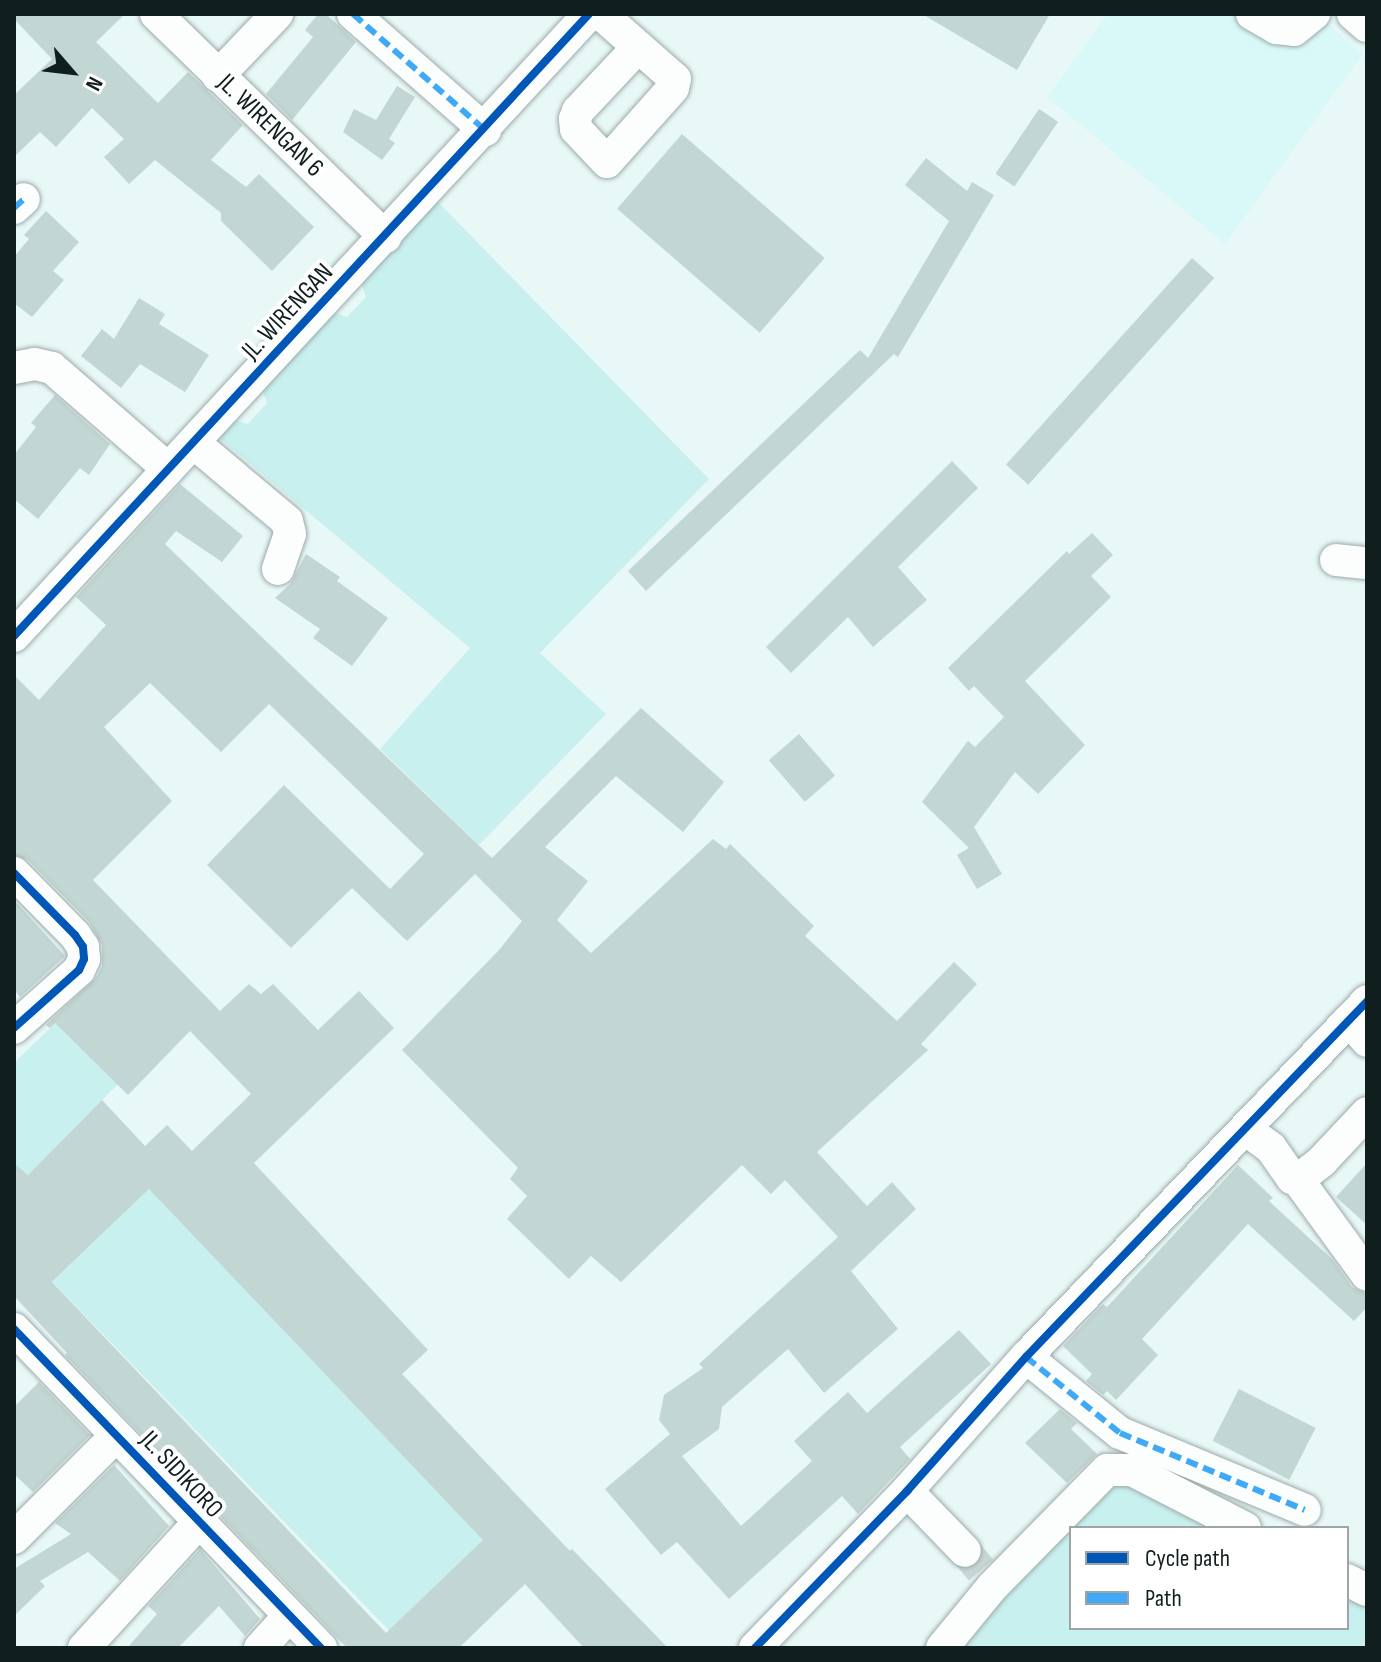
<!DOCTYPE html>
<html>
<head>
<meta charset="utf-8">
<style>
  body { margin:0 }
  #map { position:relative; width:1381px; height:1662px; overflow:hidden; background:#e8f8f7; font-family:"Sofia Sans Condensed",sans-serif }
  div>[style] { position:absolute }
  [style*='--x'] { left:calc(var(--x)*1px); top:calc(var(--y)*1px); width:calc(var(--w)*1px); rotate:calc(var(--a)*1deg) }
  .built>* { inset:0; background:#d8f9f7 }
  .green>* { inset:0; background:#c8f0ee; transform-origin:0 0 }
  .building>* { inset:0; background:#c2d6d4; transform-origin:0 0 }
  .minor-tunnel>* { height:32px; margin-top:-16px; transform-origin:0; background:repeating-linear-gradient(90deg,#c8d7d6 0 32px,transparent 0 48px) }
  .roads { filter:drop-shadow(0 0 2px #9daaaa) drop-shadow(0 0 2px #9daaaa) }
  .minor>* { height:32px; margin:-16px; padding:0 16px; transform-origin:16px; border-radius:16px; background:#fcfefe }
  .quiet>* { height:6px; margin-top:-3px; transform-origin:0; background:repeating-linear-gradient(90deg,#3fa9f5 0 12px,transparent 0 18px) }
  .cycleway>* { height:8px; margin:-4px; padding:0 4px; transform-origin:4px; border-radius:4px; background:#0057b8 }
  span { translate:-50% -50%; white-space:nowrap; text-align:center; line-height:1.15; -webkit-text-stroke:8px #fff; paint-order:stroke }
  .street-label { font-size:26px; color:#101e1e }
  .frame { position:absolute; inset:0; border:16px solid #101e1e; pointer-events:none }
  .legend { position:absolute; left:1069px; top:1526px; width:280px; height:104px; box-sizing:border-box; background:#fff; border:2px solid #9fa5a5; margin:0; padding:10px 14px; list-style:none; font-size:24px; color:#101e1e }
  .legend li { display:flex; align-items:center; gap:16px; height:40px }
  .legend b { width:40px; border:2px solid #9fa5a5 }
  .north { position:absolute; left:32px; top:32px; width:80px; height:80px; -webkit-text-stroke:6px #fff; paint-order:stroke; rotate:118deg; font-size:22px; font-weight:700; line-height:32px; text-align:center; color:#101e1e }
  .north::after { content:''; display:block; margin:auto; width:28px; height:36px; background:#101e1e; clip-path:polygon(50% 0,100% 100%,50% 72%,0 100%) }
</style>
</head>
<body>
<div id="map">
  <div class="built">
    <i style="clip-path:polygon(1108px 14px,1316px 14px,1363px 54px,1225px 244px,1047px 97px)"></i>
  </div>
  <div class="green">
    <i style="clip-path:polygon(436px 200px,709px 479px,540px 653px,606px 714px,479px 845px,380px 749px,470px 648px,216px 435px,231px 419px,248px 424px,267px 403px,261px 387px,331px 312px,347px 317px,366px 297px,361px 283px)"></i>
    <i style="clip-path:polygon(55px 1023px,118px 1084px,28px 1175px,14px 1163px,14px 1063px)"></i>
    <i style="left:149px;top:1189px;width:485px;height:134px;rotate:46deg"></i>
    <i style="clip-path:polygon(1121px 1467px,1232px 1510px,1266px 1528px,1071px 1528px,1071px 1628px,1347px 1628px,1347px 1570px,1367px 1581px,1367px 1648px,920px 1648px)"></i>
  </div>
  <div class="building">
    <i style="clip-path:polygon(14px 14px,125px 14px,96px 42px,158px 103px,188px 72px,243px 125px,211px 160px,246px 187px,259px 174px,314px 227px,272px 271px,221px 221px,221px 213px,155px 160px,129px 184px,104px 157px,124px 139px,92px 108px,56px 147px,40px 132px,14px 157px,14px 95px,52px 59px,14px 19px)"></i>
    <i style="clip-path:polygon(318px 14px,326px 14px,356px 42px,292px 120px,266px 94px,313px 37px,305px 30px)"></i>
    <i style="clip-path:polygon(922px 14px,1050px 14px,1017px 70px)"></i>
    <i style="clip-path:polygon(397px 86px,415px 97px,389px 139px,395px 143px,382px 160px,343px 132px,354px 109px,376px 120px)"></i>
    <i style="left:1039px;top:109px;width:23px;height:78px;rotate:34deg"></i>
    <i style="left:682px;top:134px;width:189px;height:99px;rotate:41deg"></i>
    <i style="clip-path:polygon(926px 158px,967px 191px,972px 182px,994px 195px,898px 357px,894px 354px,646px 591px,628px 571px,860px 350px,868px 358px,949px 221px,905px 185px)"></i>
    <i style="clip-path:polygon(46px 211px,79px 242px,53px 271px,64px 280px,32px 317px,14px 303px,14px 257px,29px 239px,24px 235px)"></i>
    <i style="left:1192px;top:258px;width:30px;height:278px;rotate:42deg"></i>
    <i style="clip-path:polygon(139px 298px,165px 314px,159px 324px,209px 355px,185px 392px,140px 364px,121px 388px,81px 356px,102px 329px,114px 339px)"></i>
    <i style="clip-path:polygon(55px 395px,110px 444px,89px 475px,80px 468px,38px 519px,14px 499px,14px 455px,36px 427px,31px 423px)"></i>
    <i style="clip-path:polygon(952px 461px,978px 488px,898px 567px,927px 600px,873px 647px,848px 617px,791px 673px,766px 647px)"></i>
    <i style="clip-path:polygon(evenodd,180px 484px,243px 536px,222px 562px,176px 531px,165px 544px,492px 858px,641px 708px,724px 782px,683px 832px,616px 776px,545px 847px,588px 881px,557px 920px,591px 953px,713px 839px,726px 849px,730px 844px,814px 926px,805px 936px,897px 1021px,954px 962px,977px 984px,921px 1044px,928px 1050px,817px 1152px,867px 1206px,892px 1182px,916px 1209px,851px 1271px,898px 1329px,824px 1393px,788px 1349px,722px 1407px,719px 1429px,682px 1456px,741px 1526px,812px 1461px,794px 1441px,848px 1392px,867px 1413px,959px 1330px,991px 1364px,900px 1447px,910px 1459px,858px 1514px,842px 1496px,729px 1599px,677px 1542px,661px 1555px,605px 1489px,670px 1434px,659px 1420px,664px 1395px,703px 1368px,699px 1364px,838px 1237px,785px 1180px,771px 1194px,742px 1165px,621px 1282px,591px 1256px,569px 1279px,507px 1219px,527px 1196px,510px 1179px,518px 1168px,402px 1050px,500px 949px,522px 921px,475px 874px,407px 941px,352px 888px,291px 948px,207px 865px,284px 785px,390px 889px,424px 854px,269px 704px,221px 752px,150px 683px,104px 727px,172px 801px,93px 880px,220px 1011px,249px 984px,261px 994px,273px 984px,318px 1030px,359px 991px,394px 1028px,254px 1163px,428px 1350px,402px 1374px,570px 1551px,572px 1549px,668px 1648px,584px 1648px,525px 1584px,459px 1648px,347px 1648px,65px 1355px,67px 1353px,14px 1296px,14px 1163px,28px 1175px,102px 1100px,145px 1146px,167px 1125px,192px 1151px,251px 1094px,190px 1031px,128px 1095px,55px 1023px,50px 1028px,46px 1025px,96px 978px,102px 966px,102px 945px,89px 922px,28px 860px,14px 855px,14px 675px,39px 700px,106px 625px,76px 597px,180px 484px,149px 1189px,483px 1540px,386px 1633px,52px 1282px,149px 1189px)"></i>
    <i style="clip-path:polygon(1092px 533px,1113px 555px,1091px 576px,1111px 597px,1025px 681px,1085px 745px,1038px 794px,1015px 772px,974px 827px,1002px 874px,977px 889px,957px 855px,969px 848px,922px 802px,968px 741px,975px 747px,1004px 717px,974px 686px,969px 691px,948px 668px,1067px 551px,1069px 554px)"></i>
    <i style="clip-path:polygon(306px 554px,340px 577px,337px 581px,388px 618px,352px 666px,313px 638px,320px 629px,275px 598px,291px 583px)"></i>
    <i style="left:799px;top:734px;width:55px;height:40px;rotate:49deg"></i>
    <i style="clip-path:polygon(14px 900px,65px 956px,20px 997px,14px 990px)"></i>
    <i style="clip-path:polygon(1367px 1163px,1367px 1225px,1336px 1197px)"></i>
    <i style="clip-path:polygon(1238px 1165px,1273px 1198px,1269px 1201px,1333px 1260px,1352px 1287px,1367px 1294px,1367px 1307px,1354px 1321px,1248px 1224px,1142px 1339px,1158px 1355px,1116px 1400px,1107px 1391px,1103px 1395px,1086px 1381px,1092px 1374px,1063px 1346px,1103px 1304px,1107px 1307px)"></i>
    <i style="clip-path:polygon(39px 1382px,90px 1435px,33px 1492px,14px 1474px,14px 1407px)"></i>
    <i style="left:1239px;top:1389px;width:86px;height:58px;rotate:27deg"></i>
    <i style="clip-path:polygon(1060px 1409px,1077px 1423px,1071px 1429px,1097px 1454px,1067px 1483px,1025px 1443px)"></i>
    <i style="clip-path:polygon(114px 1465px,169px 1526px,120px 1581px,88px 1552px,40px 1581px,45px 1586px,14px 1616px,14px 1569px,71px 1534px,55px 1523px)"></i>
    <i style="clip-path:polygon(200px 1549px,260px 1619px,245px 1636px,219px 1606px,178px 1648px,127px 1648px,157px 1614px,148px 1606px)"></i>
  </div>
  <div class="minor-tunnel">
    <i style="--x:965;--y:1551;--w:25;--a:50"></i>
  </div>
  <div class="roads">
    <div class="minor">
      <i style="--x:156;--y:14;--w:320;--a:44.2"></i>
      <i style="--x:353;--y:14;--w:176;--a:41.3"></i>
      <i style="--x:601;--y:14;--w:98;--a:41.3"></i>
      <i style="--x:675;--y:79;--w:9;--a:103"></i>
      <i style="--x:673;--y:88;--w:99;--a:131.7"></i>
      <i style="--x:607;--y:162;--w:45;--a:-133.2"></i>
      <i style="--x:576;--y:129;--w:10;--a:-96"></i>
      <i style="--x:575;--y:119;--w:9;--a:-69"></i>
      <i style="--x:578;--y:111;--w:88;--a:-46.8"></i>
      <i style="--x:1252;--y:14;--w:28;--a:30"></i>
      <i style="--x:1276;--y:28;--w:18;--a:6"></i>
      <i style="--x:1294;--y:30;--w:26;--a:-39"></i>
      <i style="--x:1353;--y:14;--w:18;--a:41"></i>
      <i style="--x:218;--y:76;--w:86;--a:-46.4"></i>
      <i style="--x:14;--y:208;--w:13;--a:-42"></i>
      <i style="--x:14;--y:368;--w:21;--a:-11"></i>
      <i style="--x:35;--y:364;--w:17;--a:13"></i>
      <i style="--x:52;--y:368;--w:154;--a:41"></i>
      <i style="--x:194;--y:443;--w:121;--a:40"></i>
      <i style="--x:287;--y:521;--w:13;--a:77"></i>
      <i style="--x:290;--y:534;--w:37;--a:109"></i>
      <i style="--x:1336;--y:560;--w:31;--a:6"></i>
      <i style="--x:14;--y:636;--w:847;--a:-47.25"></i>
      <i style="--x:14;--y:873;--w:87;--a:45.5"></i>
      <i style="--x:75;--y:935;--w:14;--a:56"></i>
      <i style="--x:83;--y:947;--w:12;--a:85"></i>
      <i style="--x:84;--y:959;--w:12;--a:114"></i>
      <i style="--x:79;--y:970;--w:87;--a:138.3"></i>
      <i style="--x:1349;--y:1020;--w:28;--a:49"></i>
      <i style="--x:1245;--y:1129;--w:32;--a:36"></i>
      <i style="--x:1271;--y:1148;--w:37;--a:55"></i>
      <i style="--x:1292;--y:1178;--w:6;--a:18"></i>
      <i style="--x:1298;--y:1180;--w:31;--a:-38"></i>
      <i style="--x:1322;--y:1161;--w:66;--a:-46.8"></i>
      <i style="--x:1298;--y:1180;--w:117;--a:54"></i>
      <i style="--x:14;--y:1329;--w:443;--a:46.1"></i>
      <i style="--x:1026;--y:1357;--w:121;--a:39"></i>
      <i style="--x:1120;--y:1433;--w:200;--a:22.6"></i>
      <i style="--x:907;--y:1491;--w:83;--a:46"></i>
      <i style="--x:14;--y:1538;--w:144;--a:-45"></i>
      <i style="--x:1347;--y:1580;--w:22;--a:27"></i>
      <i style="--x:84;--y:1648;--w:169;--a:-47.6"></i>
      <i style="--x:260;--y:1648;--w:43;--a:-47.8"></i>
      <i style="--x:755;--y:1648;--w:219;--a:-45.9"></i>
      <i style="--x:907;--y:1491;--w:179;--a:-48.4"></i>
      <i style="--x:1026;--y:1357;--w:493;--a:-46.2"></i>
      <i style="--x:942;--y:1648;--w:80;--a:-50.6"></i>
      <i style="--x:993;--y:1586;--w:163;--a:-45.5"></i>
      <i style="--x:1107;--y:1470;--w:25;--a:0"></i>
      <i style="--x:1132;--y:1470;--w:127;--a:27.2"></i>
    </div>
  </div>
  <div class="quiet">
    <i style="--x:353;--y:14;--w:176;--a:41.3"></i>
    <i style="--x:14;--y:208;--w:13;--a:-42"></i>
    <i style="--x:1026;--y:1357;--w:121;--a:39"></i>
    <i style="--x:1120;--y:1433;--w:200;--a:22.6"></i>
  </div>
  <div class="cycleway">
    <i style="--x:14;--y:636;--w:847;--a:-47.25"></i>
    <i style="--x:14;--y:873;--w:87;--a:45.5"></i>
    <i style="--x:75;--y:935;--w:14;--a:56"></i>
    <i style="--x:83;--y:947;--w:12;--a:85"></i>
    <i style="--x:84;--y:959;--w:12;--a:114"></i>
    <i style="--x:79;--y:970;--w:87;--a:138.3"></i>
    <i style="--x:14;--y:1329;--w:443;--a:46.1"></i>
    <i style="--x:755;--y:1648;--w:219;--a:-45.9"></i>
    <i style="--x:907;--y:1491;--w:179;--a:-48.4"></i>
    <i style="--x:1026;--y:1357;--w:493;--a:-46.2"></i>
  </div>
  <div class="street-label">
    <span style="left:270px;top:126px;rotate:44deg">JL. WIRENGAN 6</span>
    <span style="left:288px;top:312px;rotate:-47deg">JL. WIRENGAN</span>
    <span style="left:181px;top:1475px;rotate:47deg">JL. SIDIKORO</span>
  </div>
  <div class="frame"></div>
  <ul class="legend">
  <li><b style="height:10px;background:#0057b8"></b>Cycle path</li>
  <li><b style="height:10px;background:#3fa9f5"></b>Path</li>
  </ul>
  <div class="north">N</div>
</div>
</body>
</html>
